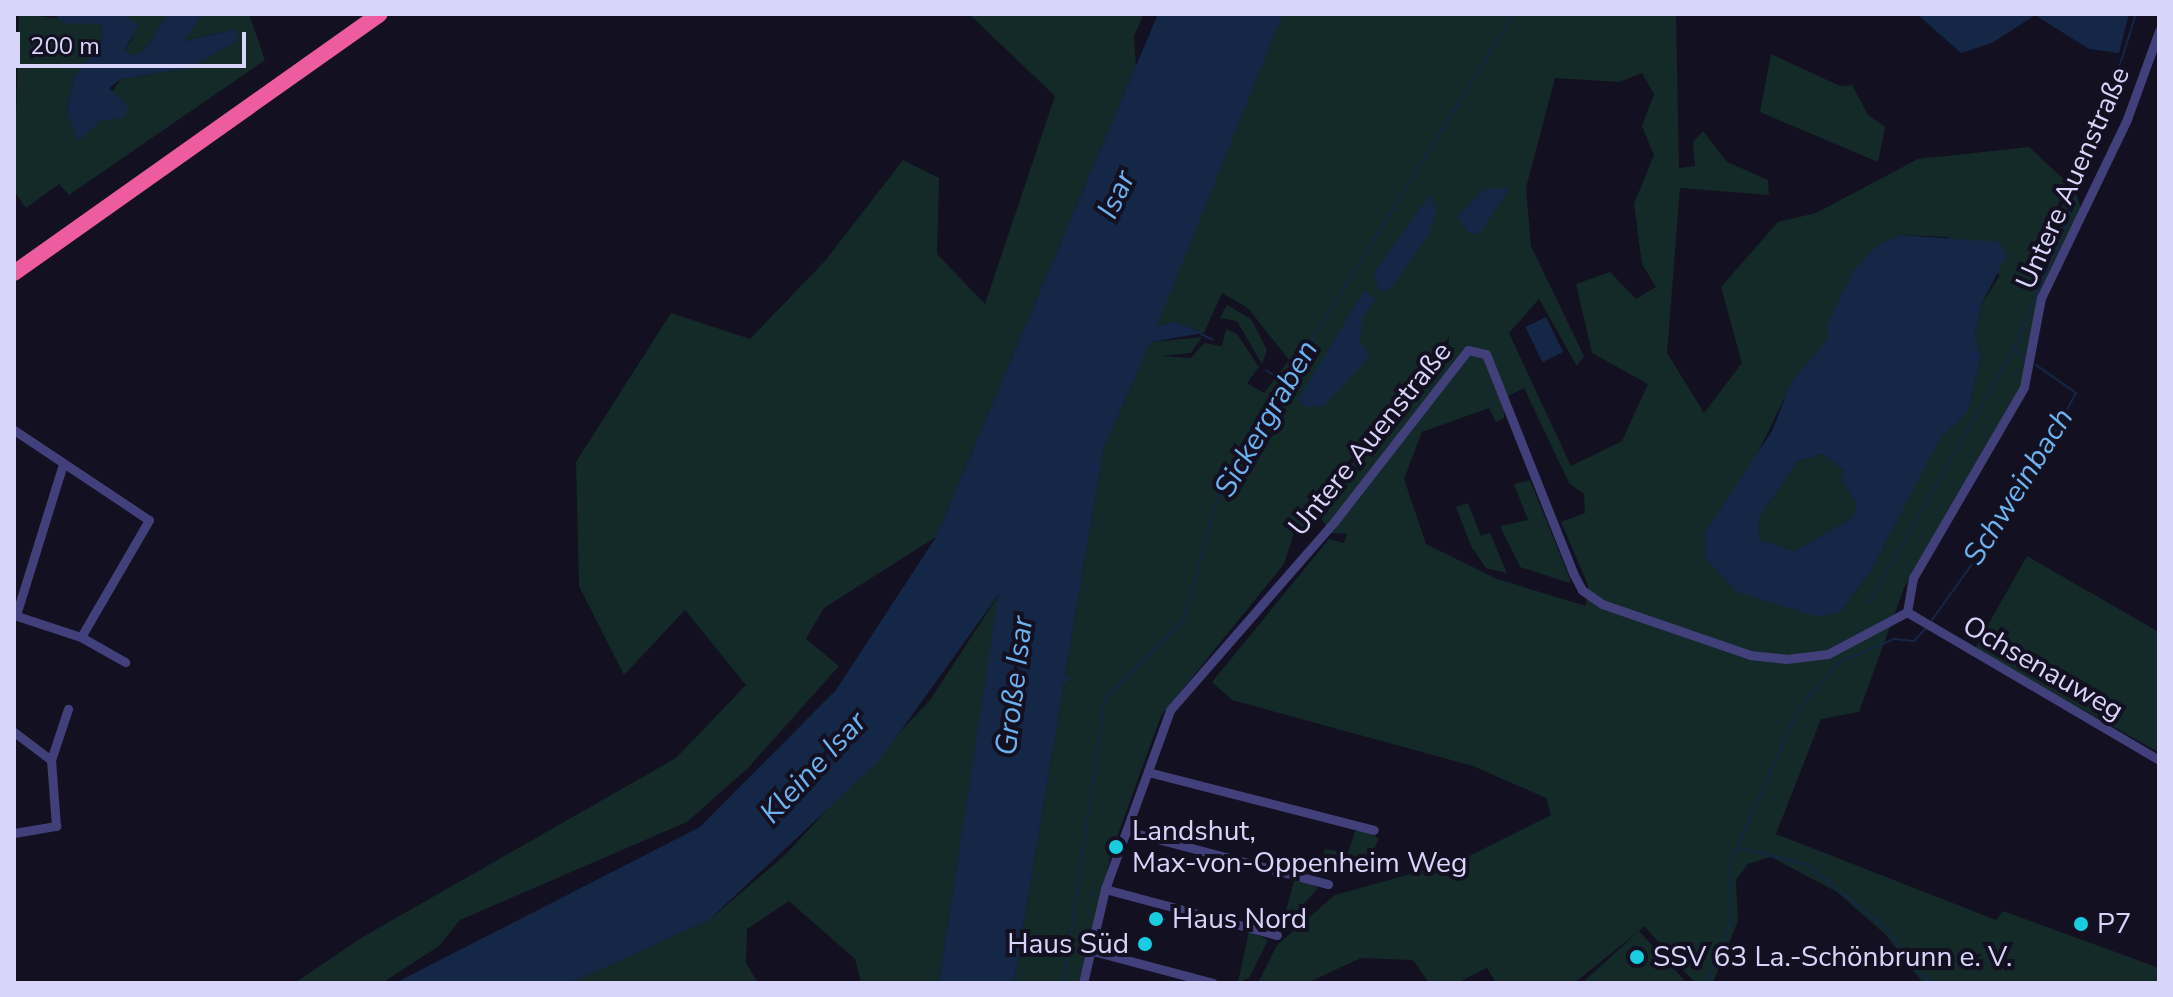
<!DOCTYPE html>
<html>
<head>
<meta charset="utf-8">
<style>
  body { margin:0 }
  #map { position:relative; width:2173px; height:997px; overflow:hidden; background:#131021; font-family:"Nunito Sans",sans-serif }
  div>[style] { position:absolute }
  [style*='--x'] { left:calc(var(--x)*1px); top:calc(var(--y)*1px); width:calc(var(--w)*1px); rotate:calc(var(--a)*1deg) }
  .green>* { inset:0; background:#132a29 }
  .water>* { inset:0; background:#152746; transform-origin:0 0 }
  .stream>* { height:2px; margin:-1px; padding:0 1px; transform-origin:1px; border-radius:1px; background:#152746 }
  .street>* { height:9px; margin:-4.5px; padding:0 4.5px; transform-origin:4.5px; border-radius:4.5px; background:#42407b }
  .highway>* { height:16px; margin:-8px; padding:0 8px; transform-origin:8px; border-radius:8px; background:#ee5ca0 }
  .dots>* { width:22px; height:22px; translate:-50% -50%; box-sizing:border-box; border:4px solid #131021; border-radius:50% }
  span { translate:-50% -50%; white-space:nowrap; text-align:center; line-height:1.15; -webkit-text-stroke:8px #131021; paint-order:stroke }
  .street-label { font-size:28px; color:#d9d4fa }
  .poi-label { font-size:28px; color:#d9d4fa }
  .left { translate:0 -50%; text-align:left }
  .right { translate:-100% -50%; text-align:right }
  .water-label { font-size:30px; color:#6db2ef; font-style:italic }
  .frame { position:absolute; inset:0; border:16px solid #d9d4fa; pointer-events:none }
  .scale { position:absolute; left:16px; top:32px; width:230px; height:36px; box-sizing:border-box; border:4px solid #d9d4fa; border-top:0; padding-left:10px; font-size:24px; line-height:28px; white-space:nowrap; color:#d9d4fa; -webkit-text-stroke:6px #131021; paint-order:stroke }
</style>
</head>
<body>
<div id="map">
  <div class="green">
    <i style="clip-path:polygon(19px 14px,101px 23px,103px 39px,74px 78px,67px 109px,78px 140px,121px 79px,190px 68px,238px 41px,234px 29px,184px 41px,202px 14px,249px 14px,265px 60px,69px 195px,59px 184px,26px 208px,14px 191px)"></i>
    <i style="clip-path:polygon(122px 14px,168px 14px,146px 49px,132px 56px,125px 49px,132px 39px)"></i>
    <i style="clip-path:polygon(969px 14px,1144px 14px,1134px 36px,1136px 66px,936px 537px,824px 608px,806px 639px,839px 666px,748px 768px,687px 822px,460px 920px,439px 946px,382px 983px,295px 983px,361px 938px,676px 758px,746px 685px,685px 610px,624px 675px,579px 586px,576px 462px,671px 313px,750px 339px,825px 261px,903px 160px,939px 178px,937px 254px,985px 304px,1055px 96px)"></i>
    <i style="clip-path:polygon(evenodd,1283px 14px,1676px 14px,1679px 168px,1695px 166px,1693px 142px,1703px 131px,1727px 162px,1768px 180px,1769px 195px,1680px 188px,1667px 353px,1704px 413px,1742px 363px,1721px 287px,1778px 222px,1816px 213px,1918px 159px,2029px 147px,2075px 190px,2081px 208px,2049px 272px,2021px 386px,1904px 588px,1859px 712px,1821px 719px,1776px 834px,1996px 920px,2003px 911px,2159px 968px,2159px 983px,1923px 983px,1886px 935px,1837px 892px,1771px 857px,1748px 864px,1736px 880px,1738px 921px,1713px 983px,1695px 983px,1644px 926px,1639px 931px,1687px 983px,1582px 983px,1639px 931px,1574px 983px,1496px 983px,1487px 968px,1457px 983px,1429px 983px,1413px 960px,1361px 958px,1307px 983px,1258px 983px,1277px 945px,1335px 895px,1461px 860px,1551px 815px,1546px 798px,1473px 766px,1232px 700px,1212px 682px,1329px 539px,1344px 543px,1347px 534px,1331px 533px,1322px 520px,1295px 530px,1284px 564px,1161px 716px,1112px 851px,1080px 983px,1014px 983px,1064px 681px,1071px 681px,1065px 675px,1104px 448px,1151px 342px,1202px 337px,1191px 353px,1161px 356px,1191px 358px,1204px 343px,1222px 346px,1226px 329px,1237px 334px,1259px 367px,1247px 383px,1264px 393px,1289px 360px,1248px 308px,1222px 293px,1204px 333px,1175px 322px,1156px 326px,1283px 14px,1642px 73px,1654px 94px,1642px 126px,1654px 155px,1634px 204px,1642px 264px,1656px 287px,1636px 299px,1610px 272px,1576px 284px,1592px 353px,1648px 384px,1622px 441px,1571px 466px,1509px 333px,1539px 299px,1577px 366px,1584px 356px,1531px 246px,1526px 188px,1555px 78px,1619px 82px,1642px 73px,1283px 14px,1901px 235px,1947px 237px,2000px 275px,1981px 305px,1975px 335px,1981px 356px,1968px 410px,1940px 437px,1871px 571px,1841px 611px,1706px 560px,1783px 401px,1829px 338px,1878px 245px,1901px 235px,1283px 14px,1524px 388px,1569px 483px,1584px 494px,1585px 513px,1561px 522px,1588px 585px,1586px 606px,1497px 579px,1426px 544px,1404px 479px,1422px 432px,1489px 408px,1496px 422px,1504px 418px,1504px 398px,1524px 388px)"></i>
    <i style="clip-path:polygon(1771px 54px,1840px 86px,1852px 85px,1868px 115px,1885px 127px,1878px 162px,1760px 112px)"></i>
    <i style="clip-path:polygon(1227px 305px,1251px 319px,1267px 350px,1262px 364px,1237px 321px,1220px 318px)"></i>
    <i style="clip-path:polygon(1823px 454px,1844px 470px,1841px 480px,1858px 503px,1853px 518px,1795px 551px,1759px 540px,1758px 519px,1798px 461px)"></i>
    <i style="clip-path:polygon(1530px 480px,1570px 579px,1570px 583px,1520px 567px,1500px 526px,1528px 520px,1514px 484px)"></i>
    <i style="clip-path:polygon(1468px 503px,1481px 536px,1490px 533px,1507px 573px,1486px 568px,1471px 546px,1456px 507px)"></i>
    <i style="clip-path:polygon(2027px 556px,2159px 632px,2158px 752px,1975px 648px)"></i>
    <i style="clip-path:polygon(1000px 593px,939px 983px,861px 983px,855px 959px,789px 901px,747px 929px,746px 963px,758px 983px,571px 983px,709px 920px,784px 856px,930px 700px)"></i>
    <i style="clip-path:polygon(1367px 830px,1379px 839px,1370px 856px,1335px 876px,1318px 873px,1325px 849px,1348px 853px,1355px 831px)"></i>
    <i style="clip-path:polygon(1307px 880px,1318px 888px,1281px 929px,1294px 881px)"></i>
    <i style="clip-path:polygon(1249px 931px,1268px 940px,1249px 978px,1238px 982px)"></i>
  </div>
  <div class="water">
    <i style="clip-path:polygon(53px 14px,122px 14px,139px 25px,125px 49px,132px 56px,146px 49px,168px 14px,202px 14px,185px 41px,235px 29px,238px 41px,190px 68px,121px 79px,109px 88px,128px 106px,125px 117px,101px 121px,78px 141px,67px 110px,74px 78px,103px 39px,101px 24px,66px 23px)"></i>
    <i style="clip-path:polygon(1158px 14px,1283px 14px,1157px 326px,1175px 322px,1204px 333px,1151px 342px,1104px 448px,1065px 675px,1071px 680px,1064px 682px,1014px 983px,939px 983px,999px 594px,879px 761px,709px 920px,571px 983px,395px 983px,700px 827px,836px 690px,936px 537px)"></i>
    <i style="clip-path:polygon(1917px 14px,2129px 14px,2119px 53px,2089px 49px,2035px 15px,1992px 43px,1961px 53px)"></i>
    <i style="clip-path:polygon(1510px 188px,1479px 234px,1469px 233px,1458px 216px,1484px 189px)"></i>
    <i style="clip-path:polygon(1431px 194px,1436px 213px,1429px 234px,1391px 289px,1380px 292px,1374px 273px)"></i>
    <i style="clip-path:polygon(evenodd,1901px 235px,1999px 242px,2007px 255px,1981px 305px,1975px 335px,1981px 356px,1968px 411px,1940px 438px,1871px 571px,1841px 611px,1819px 617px,1737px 592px,1706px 559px,1705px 533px,1772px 431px,1791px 383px,1829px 338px,1827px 326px,1854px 270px,1878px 245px,1901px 235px,1823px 454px,1844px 470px,1841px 480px,1857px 503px,1853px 518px,1795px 551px,1759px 540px,1758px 519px,1798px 461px,1823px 454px)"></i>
    <i style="clip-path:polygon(1365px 290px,1375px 300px,1363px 317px,1360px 341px,1370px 356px,1324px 406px,1305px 407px,1298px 399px)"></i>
    <i style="left:1546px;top:317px;width:39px;height:23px;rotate:64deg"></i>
  </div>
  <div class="stream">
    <i style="--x:2082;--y:186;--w:180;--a:-72.6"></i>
    <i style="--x:1201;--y:334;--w:13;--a:27"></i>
    <i style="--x:2015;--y:350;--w:14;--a:36"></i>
    <i style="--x:1266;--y:370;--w:22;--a:34"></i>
    <i style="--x:1869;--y:603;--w:292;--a:-60.3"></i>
    <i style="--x:2014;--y:349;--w:164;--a:-67.4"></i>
    <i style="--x:1932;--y:620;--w:151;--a:-54.4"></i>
    <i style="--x:2020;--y:497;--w:118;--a:-61.7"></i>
    <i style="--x:2076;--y:393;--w:49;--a:-145"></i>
    <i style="--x:1740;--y:848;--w:70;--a:14"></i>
    <i style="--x:1808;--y:865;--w:104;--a:39.2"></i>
    <i style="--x:1889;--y:931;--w:48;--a:57"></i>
    <i style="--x:1915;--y:971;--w:23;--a:31"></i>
    <i style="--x:1064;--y:983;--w:287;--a:-81.8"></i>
    <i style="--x:1105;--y:699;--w:112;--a:-45.4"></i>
    <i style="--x:1184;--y:619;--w:137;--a:-74.3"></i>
    <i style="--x:1221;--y:487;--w:556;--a:-58.22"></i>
    <i style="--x:1707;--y:983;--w:66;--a:-68.5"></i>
    <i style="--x:1731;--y:922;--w:58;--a:-91"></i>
    <i style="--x:1730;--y:864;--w:171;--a:-66.1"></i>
    <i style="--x:1799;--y:708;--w:62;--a:-48.3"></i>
    <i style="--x:1840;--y:662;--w:59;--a:-23.1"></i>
    <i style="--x:1894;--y:639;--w:20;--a:6"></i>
    <i style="--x:1914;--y:641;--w:18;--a:-47"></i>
    <i style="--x:2077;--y:983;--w:13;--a:0"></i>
  </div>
  <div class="street">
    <i style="--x:14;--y:430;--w:162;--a:33.7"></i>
    <i style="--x:149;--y:520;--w:135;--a:120.2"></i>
    <i style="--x:1907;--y:612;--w:35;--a:-80"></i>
    <i style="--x:1913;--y:578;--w:221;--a:-59.8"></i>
    <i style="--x:2024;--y:387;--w:91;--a:-79.2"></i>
    <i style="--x:2041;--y:298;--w:199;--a:-64.3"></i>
    <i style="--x:2127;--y:119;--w:94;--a:-70"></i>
    <i style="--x:1907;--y:612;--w:292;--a:30.4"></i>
    <i style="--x:14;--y:615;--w:71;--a:18.2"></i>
    <i style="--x:81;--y:637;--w:51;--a:29.6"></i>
    <i style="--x:16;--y:615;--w:158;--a:-72.7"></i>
    <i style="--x:14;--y:732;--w:46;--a:37.1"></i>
    <i style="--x:51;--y:760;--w:54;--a:-71.6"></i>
    <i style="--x:1148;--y:772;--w:233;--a:14.4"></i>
    <i style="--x:1127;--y:831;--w:208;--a:14.8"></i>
    <i style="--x:14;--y:833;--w:43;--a:-9.5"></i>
    <i style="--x:56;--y:826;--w:66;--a:-94.3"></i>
    <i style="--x:1105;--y:889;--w:178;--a:15"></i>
    <i style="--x:1089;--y:950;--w:128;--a:14.9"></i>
    <i style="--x:1083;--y:983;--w:97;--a:-76.8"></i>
    <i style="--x:1105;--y:889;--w:190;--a:-70"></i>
    <i style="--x:1170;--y:710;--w:249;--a:-48.9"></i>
    <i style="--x:1334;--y:522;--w:218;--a:-52.1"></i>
    <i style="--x:1468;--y:350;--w:18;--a:13"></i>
    <i style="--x:1486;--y:354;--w:236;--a:68.3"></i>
    <i style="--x:1573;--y:573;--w:19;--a:62"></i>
    <i style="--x:1582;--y:590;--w:24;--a:35"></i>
    <i style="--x:1602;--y:604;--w:157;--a:19"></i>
    <i style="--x:1750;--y:655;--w:36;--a:6"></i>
    <i style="--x:1786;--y:659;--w:42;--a:-6.8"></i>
    <i style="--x:1828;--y:654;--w:89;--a:-28"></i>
  </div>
  <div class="highway">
    <i style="--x:14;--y:273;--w:448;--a:-35.3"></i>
  </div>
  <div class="dots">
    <i style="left:1116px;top:847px;background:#18cce2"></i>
    <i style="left:1156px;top:919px;background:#18cce2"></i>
    <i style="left:2081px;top:924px;background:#18cce2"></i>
    <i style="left:1145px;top:944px;background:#18cce2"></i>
    <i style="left:1637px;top:957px;background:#18cce2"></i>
  </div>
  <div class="street-label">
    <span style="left:2073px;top:178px;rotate:-66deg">Untere Auenstraße</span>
    <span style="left:1370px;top:439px;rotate:-51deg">Untere Auenstraße</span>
    <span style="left:2043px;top:668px;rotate:30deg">Ochsenauweg</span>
  </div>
  <div class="poi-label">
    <span class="left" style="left:1132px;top:847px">Landshut,<br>Max-von-Oppenheim Weg</span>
    <span class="left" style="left:1172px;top:919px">Haus Nord</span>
    <span class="left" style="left:2097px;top:924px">P7</span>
    <span class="right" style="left:1129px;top:944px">Haus Süd</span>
    <span class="left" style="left:1653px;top:957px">SSV 63 La.-Schönbrunn e. V.</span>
  </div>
  <div class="water-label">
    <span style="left:1117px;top:195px;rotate:-65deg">Isar</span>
    <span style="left:1267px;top:419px;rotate:-60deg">Sickergraben</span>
    <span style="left:2019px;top:487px;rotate:-58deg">Schweinbach</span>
    <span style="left:1015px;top:686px;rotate:-83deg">Große Isar</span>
    <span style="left:814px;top:768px;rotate:-47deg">Kleine Isar</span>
  </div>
  <div class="frame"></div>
  <div class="scale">200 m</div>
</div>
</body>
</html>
